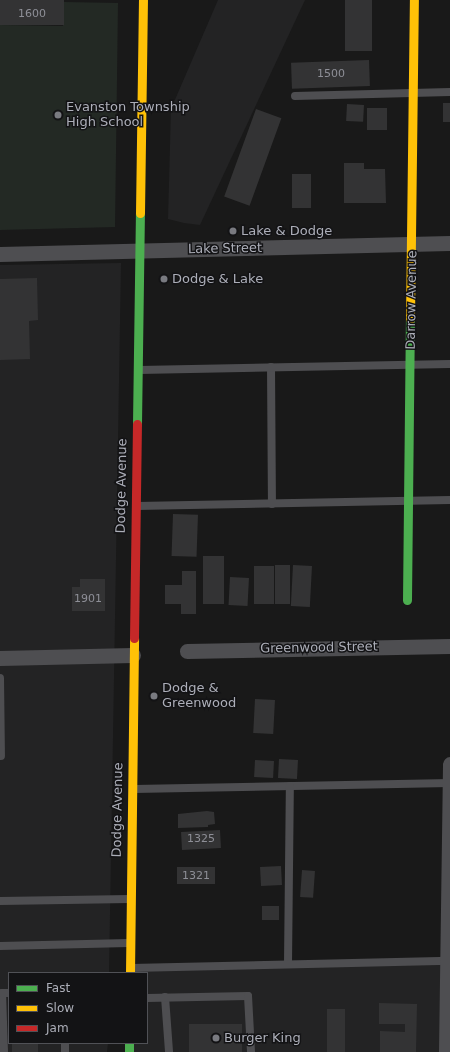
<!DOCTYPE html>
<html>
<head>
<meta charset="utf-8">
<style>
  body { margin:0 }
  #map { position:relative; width:450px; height:1052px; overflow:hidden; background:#191919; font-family:"DejaVu Sans",sans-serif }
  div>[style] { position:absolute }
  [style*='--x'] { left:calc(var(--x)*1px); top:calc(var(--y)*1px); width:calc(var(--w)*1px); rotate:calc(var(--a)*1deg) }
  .built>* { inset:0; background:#232324 }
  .green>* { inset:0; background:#232924 }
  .building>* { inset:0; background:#333334; transform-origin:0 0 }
  .lane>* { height:8px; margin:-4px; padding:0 4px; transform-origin:4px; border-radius:4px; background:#4e4e51 }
  .street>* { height:15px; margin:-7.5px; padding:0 7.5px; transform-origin:7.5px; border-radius:7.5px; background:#4e4e51 }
  .fast>* { height:9px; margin:-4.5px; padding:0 4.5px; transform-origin:4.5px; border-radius:4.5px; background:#4caf50 }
  .slow>* { height:9px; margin:-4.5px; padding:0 4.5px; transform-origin:4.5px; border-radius:4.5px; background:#ffc107 }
  .jam>* { height:9px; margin:-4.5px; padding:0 4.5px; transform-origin:4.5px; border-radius:4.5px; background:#c62828 }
  .dots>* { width:11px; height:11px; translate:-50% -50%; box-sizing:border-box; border:2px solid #131315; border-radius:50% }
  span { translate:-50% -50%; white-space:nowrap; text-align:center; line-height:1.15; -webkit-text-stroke:3px #131315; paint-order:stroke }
  .number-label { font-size:11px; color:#8e8f97 }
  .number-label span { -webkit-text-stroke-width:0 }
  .poi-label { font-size:13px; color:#acaeb8 }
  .left { translate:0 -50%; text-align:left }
  .street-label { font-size:13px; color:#acaeb8 }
  .legend { position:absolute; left:8px; top:972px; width:140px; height:72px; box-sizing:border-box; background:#131315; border:1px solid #505156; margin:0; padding:5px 7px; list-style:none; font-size:12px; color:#acaeb8 }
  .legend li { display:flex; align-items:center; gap:8px; height:20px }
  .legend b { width:20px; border:1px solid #505156 }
</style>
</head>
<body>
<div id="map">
  <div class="built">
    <i style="clip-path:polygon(218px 0,305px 0,200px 225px,184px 223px,168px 219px,171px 109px)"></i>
    <i style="clip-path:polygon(121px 263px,109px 973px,9px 973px,9px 1043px,108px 1043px,107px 1052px,0 1052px,0 265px)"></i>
    <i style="clip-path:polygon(447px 961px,446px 1052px,129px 1052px,129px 1043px,147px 1043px,147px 973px,130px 973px,130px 968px)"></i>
  </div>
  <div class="green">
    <i style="clip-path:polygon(64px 2px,118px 3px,115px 227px,0 230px,0 25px,63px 26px)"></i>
  </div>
  <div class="building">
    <i style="left:0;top:0;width:64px;height:25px"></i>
    <i style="left:345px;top:0;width:27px;height:51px"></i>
    <i style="left:369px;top:60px;width:26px;height:78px;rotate:88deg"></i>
    <i style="left:443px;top:103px;width:7px;height:19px"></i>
    <i style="left:347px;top:104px;width:17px;height:17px;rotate:3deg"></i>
    <i style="left:367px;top:108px;width:20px;height:22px"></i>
    <i style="left:256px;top:109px;width:27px;height:93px;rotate:20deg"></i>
    <i style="clip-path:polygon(344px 163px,364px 163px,364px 169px,385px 169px,386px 203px,344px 203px)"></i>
    <i style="left:292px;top:174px;width:19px;height:34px"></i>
    <i style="clip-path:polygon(37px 278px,38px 320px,29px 321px,30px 359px,0 360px,0 279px)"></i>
    <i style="left:173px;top:514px;width:25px;height:42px;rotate:2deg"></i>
    <i style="left:203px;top:556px;width:21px;height:48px"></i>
    <i style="left:275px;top:565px;width:15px;height:39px"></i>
    <i style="left:293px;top:565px;width:19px;height:41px;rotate:3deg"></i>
    <i style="left:254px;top:566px;width:20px;height:38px"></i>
    <i style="clip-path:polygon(182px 571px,196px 571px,196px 614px,181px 614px,181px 604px,165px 604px,165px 585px,182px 585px)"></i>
    <i style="left:230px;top:577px;width:19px;height:28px;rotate:3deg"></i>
    <i style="clip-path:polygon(80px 579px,105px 579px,105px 611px,72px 611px,72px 587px,80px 587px)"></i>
    <i style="left:255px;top:699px;width:20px;height:34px;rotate:3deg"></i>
    <i style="left:279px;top:759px;width:19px;height:19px;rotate:3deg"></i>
    <i style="left:255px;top:760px;width:19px;height:17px;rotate:3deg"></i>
    <i style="clip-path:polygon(207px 811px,214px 812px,215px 824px,208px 825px,208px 827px,178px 828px,178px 814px)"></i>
    <i style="left:220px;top:830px;width:18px;height:39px;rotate:87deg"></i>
    <i style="left:281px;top:866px;width:19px;height:21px;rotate:87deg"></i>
    <i style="left:215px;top:867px;width:17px;height:38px;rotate:90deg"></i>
    <i style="left:302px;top:870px;width:13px;height:27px;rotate:4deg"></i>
    <i style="left:262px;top:906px;width:17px;height:14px"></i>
    <i style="clip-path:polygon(379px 1003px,417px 1004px,416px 1052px,380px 1052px,380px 1031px,405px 1032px,405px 1024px,379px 1024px)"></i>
    <i style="left:327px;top:1009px;width:18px;height:43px"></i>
    <i style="left:189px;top:1024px;width:53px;height:28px"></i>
    <i style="left:12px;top:1043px;width:26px;height:9px"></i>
  </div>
  <div class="lane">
    <i style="--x:295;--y:96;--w:155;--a:-1.5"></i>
    <i style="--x:271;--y:367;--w:137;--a:89.6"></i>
    <i style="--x:139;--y:370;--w:311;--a:-1.1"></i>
    <i style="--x:137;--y:506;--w:313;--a:-1.1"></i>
    <i style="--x:0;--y:678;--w:78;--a:89.3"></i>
    <i style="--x:134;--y:789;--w:316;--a:-1.1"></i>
    <i style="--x:0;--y:901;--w:130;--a:-0.9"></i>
    <i style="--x:0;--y:946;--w:129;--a:-1.3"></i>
    <i style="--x:288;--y:964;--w:178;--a:-89.4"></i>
    <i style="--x:131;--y:968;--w:319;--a:-1.3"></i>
    <i style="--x:165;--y:997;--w:55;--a:85.8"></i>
    <i style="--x:147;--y:998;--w:101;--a:-1.1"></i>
    <i style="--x:248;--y:996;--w:56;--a:86.9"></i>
    <i style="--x:65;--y:1043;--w:9;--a:90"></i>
    <i style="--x:4;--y:1052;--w:59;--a:-91.9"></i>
    <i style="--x:2;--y:993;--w:7;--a:0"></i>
  </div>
  <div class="street">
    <i style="--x:0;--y:254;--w:450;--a:-1.4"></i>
    <i style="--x:187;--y:651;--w:263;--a:-1.1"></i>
    <i style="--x:0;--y:658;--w:133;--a:-1.3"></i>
    <i style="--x:446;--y:1052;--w:288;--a:-89.2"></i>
  </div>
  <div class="fast">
    <i style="--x:137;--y:424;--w:211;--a:-89.2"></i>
    <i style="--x:407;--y:600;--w:281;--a:-89.4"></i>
    <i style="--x:129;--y:1043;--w:9;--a:90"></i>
  </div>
  <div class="slow">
    <i style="--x:140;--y:213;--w:213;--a:-89.2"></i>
    <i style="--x:410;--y:319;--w:319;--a:-89.3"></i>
    <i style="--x:130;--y:973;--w:335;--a:-89.3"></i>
  </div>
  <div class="jam">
    <i style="--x:134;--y:638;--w:214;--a:-89.2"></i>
  </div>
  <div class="dots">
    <i style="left:58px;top:115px;background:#797a80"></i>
    <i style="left:233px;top:231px;background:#797a80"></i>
    <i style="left:164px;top:279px;background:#797a80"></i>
    <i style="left:154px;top:696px;background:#797a80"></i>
    <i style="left:216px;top:1038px;background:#797a80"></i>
  </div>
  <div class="number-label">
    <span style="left:32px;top:14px">1600</span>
    <span style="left:331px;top:74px">1500</span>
    <span style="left:88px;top:599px">1901</span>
    <span style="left:201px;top:839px">1325</span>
    <span style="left:196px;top:876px">1321</span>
  </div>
  <div class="poi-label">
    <span class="left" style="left:66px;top:115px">Evanston Township<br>High School</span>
    <span class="left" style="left:241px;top:231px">Lake &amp; Dodge</span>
    <span class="left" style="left:172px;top:279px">Dodge &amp; Lake</span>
    <span class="left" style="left:162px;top:696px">Dodge &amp;<br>Greenwood</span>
    <span class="left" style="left:224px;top:1038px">Burger King</span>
  </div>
  <div class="street-label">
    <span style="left:225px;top:249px;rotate:-1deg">Lake Street</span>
    <span style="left:412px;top:300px;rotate:-89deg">Darrow Avenue</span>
    <span style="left:122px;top:486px;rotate:-89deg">Dodge Avenue</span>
    <span style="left:319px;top:648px;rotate:-1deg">Greenwood Street</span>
    <span style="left:118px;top:810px;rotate:-89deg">Dodge Avenue</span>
  </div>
  <ul class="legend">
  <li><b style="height:5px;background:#4caf50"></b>Fast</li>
  <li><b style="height:5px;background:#ffc107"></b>Slow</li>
  <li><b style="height:5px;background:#c62828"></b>Jam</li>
  </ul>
</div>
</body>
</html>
